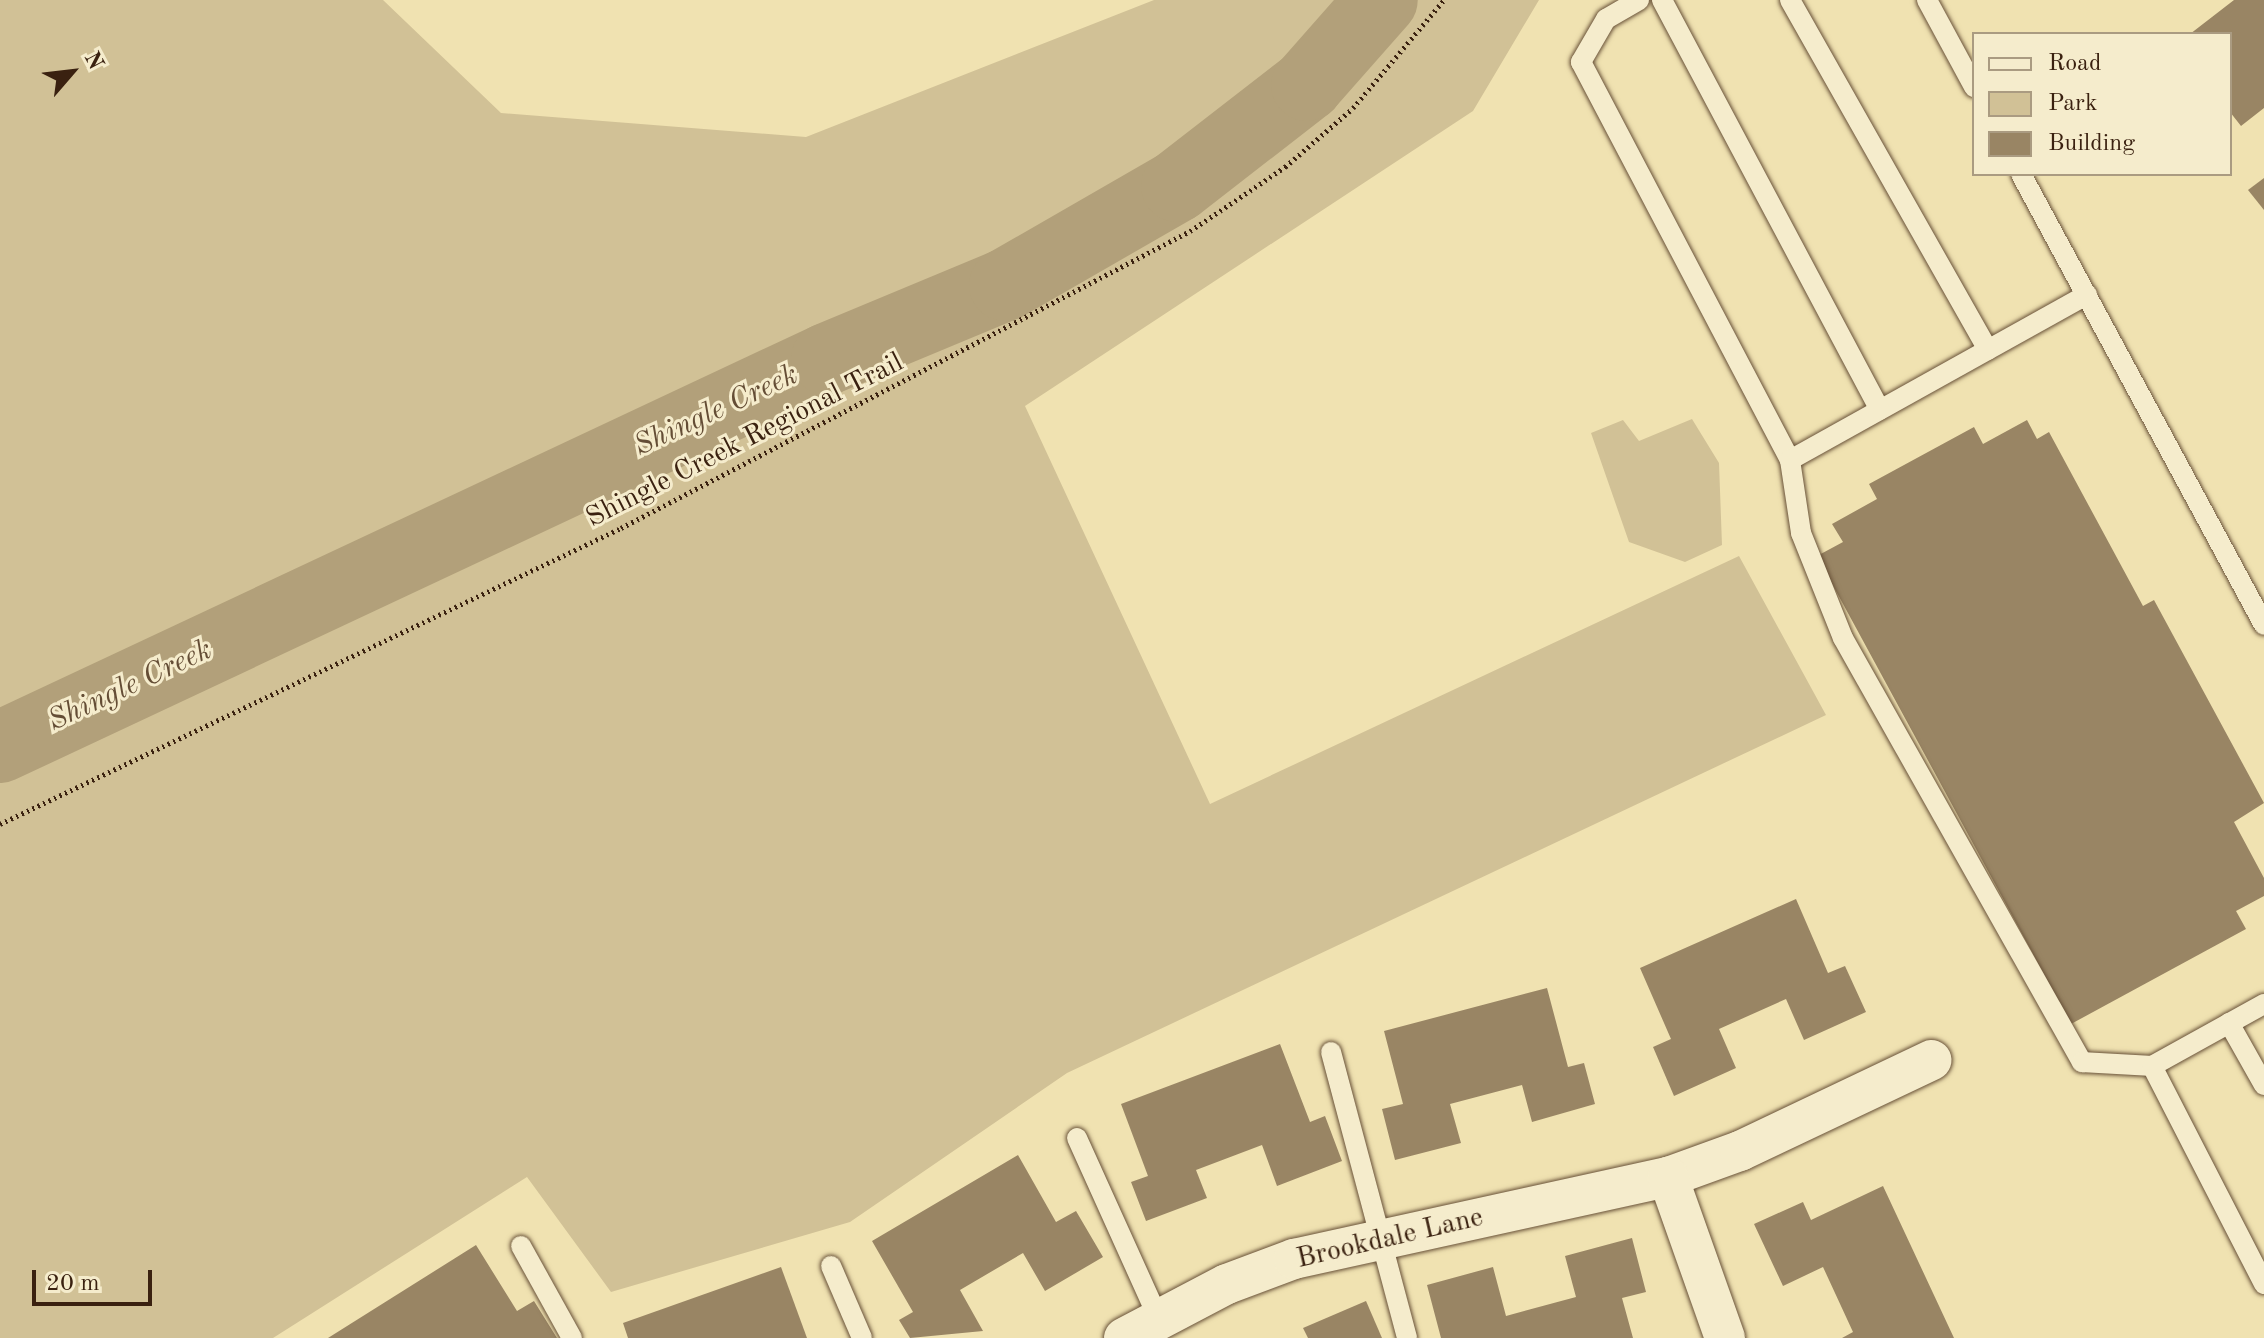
<!DOCTYPE html>
<html>
<head>
<meta charset="utf-8">
<style>
  body { margin:0 }
  #map { position:relative; width:2264px; height:1338px; overflow:hidden; background:#f0e2b1; font-family:"Old Standard TT",serif }
  div>[style] { position:absolute }
  [style*='--x'] { left:calc(var(--x)*1px); top:calc(var(--y)*1px); width:calc(var(--w)*1px); rotate:calc(var(--a)*1deg) }
  .green>* { inset:0; background:#d1c196 }
  .river>* { height:72px; margin:-36px; padding:0 36px; transform-origin:36px; border-radius:36px; background:#b2a07a }
  .building>* { inset:0; background:#998564 }
  .path>* { height:5px; margin-top:-2.5px; transform-origin:0; background:repeating-linear-gradient(90deg,#3a2110 0 2px,transparent 0 6px) }
  .roads { filter:drop-shadow(0 0 2px #685138) drop-shadow(0 0 2px #685138) }
  .service>* { height:20px; margin:-10px; padding:0 10px; transform-origin:10px; border-radius:10px; background:#f5eccc }
  .minor>* { height:40px; margin:-20px; padding:0 20px; transform-origin:20px; border-radius:20px; background:#f5eccc }
  span { translate:-50% -50%; white-space:nowrap; text-align:center; line-height:1.15; -webkit-text-stroke:6px #f5eccc; paint-order:stroke }
  .street-label { font-size:28px; color:#3a2110 }
  .water-label { font-size:30px; color:#644d35; font-style:italic }
  .legend { position:absolute; left:1972px; top:32px; width:260px; height:144px; box-sizing:border-box; background:#f5eccc; border:2px solid #aa9b81; margin:0; padding:10px 14px; list-style:none; font-size:24px; color:#3a2110 }
  .legend li { display:flex; align-items:center; gap:16px; height:40px }
  .legend b { width:40px; border:2px solid #aa9b81 }
  .north { position:absolute; left:32px; top:32px; width:80px; height:80px; -webkit-text-stroke:6px #f5eccc; paint-order:stroke; rotate:62deg; font-size:22px; font-weight:700; line-height:32px; text-align:center; color:#3a2110 }
  .north::after { content:''; display:block; margin:auto; width:28px; height:36px; background:#3a2110; clip-path:polygon(50% 0,100% 100%,50% 72%,0 100%) }
  .scale { position:absolute; left:32px; top:1270px; width:120px; height:36px; box-sizing:border-box; border:4px solid #3a2110; border-top:0; padding-left:10px; font-size:24px; line-height:28px; white-space:nowrap; color:#3a2110; -webkit-text-stroke:6px #f5eccc; paint-order:stroke }
</style>
</head>
<body>
<div id="map">
  <div class="green">
    <i style="clip-path:polygon(0 0,383px 0,501px 113px,806px 137px,1154px 0,1539px 0,1473px 111px,1025px 406px,1210px 804px,1739px 556px,1826px 715px,1067px 1073px,850px 1222px,611px 1292px,527px 1177px,273px 1338px,0 1338px)"></i>
    <i style="clip-path:polygon(1692px 419px,1719px 463px,1722px 545px,1685px 562px,1629px 542px,1591px 433px,1623px 420px,1639px 441px)"></i>
  </div>
  <div class="river">
    <i style="--x:0;--y:747;--w:913;--a:-25.13"></i>
    <i style="--x:827;--y:359;--w:193;--a:-22.6"></i>
    <i style="--x:1005;--y:285;--w:198;--a:-29.9"></i>
    <i style="--x:1177;--y:186;--w:165;--a:-37.8"></i>
    <i style="--x:1307;--y:85;--w:113;--a:-48.6"></i>
  </div>
  <div class="building">
    <i style="clip-path:polygon(2234px 0,2264px 0,2264px 108px,2241px 126px,2230px 112px,2230px 34px,2190px 34px)"></i>
    <i style="clip-path:polygon(2264px 178px,2264px 210px,2248px 190px)"></i>
    <i style="clip-path:polygon(2027px 420px,2037px 439px,2049px 432px,2143px 606px,2154px 600px,2264px 803px,2234px 822px,2264px 878px,2264px 896px,2236px 911px,2246px 929px,2071px 1024px,1817px 556px,1843px 542px,1832px 524px,1877px 499px,1869px 484px,1974px 427px,1983px 444px)"></i>
    <i style="clip-path:polygon(1796px 899px,1828px 973px,1845px 966px,1866px 1012px,1804px 1040px,1786px 999px,1719px 1029px,1736px 1068px,1674px 1096px,1653px 1047px,1671px 1039px,1640px 968px)"></i>
    <i style="clip-path:polygon(1547px 988px,1568px 1067px,1584px 1063px,1595px 1104px,1532px 1122px,1522px 1085px,1450px 1104px,1461px 1143px,1395px 1160px,1382px 1109px,1403px 1104px,1384px 1031px)"></i>
    <i style="clip-path:polygon(1280px 1044px,1310px 1122px,1325px 1116px,1342px 1161px,1277px 1186px,1262px 1145px,1196px 1170px,1207px 1198px,1146px 1221px,1131px 1182px,1148px 1176px,1121px 1104px)"></i>
    <i style="clip-path:polygon(1018px 1155px,1056px 1222px,1076px 1211px,1103px 1257px,1045px 1291px,1023px 1253px,960px 1290px,983px 1331px,910px 1338px,899px 1320px,913px 1312px,872px 1241px)"></i>
    <i style="clip-path:polygon(1883px 1186px,1954px 1338px,1842px 1338px,1853px 1332px,1823px 1267px,1783px 1286px,1754px 1224px,1803px 1202px,1811px 1220px)"></i>
    <i style="clip-path:polygon(1632px 1238px,1646px 1292px,1622px 1298px,1633px 1338px,1441px 1338px,1427px 1285px,1493px 1267px,1506px 1316px,1576px 1297px,1565px 1256px)"></i>
    <i style="clip-path:polygon(476px 1245px,517px 1311px,534px 1301px,557px 1338px,328px 1338px)"></i>
    <i style="clip-path:polygon(781px 1267px,807px 1338px,628px 1338px,623px 1323px)"></i>
    <i style="clip-path:polygon(1366px 1301px,1382px 1338px,1308px 1338px,1303px 1328px)"></i>
  </div>
  <div class="path">
    <i style="--x:0;--y:824;--w:688;--a:-25.48"></i>
    <i style="--x:621;--y:528;--w:642;--a:-27.56"></i>
    <i style="--x:1190;--y:231;--w:115;--a:-34"></i>
    <i style="--x:1285;--y:167;--w:90;--a:-40.9"></i>
    <i style="--x:1353;--y:108;--w:141;--a:-49.9"></i>
  </div>
  <div class="roads">
    <div class="service">
      <i style="--x:1639;--y:0;--w:38;--a:150"></i>
      <i style="--x:1606;--y:19;--w:50;--a:120.2"></i>
      <i style="--x:1581;--y:62;--w:450;--a:62.3"></i>
      <i style="--x:1790;--y:460;--w:340;--a:-29.1"></i>
      <i style="--x:1662;--y:0;--w:464;--a:62"></i>
      <i style="--x:1790;--y:0;--w:402;--a:60.5"></i>
      <i style="--x:1927;--y:0;--w:99;--a:61.6"></i>
      <i style="--x:2021;--y:174;--w:512;--a:61.68"></i>
      <i style="--x:1790;--y:460;--w:74;--a:81.4"></i>
      <i style="--x:1801;--y:533;--w:113;--a:68.2"></i>
      <i style="--x:1843;--y:638;--w:487;--a:60.6"></i>
      <i style="--x:2082;--y:1062;--w:70;--a:3.3"></i>
      <i style="--x:2152;--y:1066;--w:245;--a:62.8"></i>
      <i style="--x:2229;--y:1023;--w:71;--a:60.6"></i>
      <i style="--x:1331;--y:1052;--w:296;--a:75.1"></i>
      <i style="--x:2152;--y:1066;--w:128;--a:-29"></i>
      <i style="--x:1077;--y:1138;--w:200;--a:65.7"></i>
      <i style="--x:521;--y:1246;--w:105;--a:61"></i>
      <i style="--x:831;--y:1266;--w:78;--a:66.7"></i>
    </div>
    <div class="minor">
      <i style="--x:1668;--y:1177;--w:77;--a:-19.9"></i>
      <i style="--x:1740;--y:1151;--w:212;--a:-25.4"></i>
      <i style="--x:1124;--y:1338;--w:116;--a:-27.7"></i>
      <i style="--x:1227;--y:1284;--w:72;--a:-20.5"></i>
      <i style="--x:1294;--y:1259;--w:383;--a:-12.4"></i>
      <i style="--x:1668;--y:1177;--w:171;--a:70.5"></i>
    </div>
  </div>
  <div class="street-label">
    <span style="left:745px;top:441px;rotate:-27deg">Shingle Creek Regional Trail</span>
    <span style="left:1390px;top:1239px;rotate:-13deg">Brookdale Lane</span>
  </div>
  <div class="water-label">
    <span style="left:716px;top:411px;rotate:-25deg">Shingle Creek</span>
    <span style="left:130px;top:686px;rotate:-25deg">Shingle Creek</span>
  </div>
  <ul class="legend">
  <li><b style="height:10px;background:#f5eccc"></b>Road</li>
  <li><b style="height:22px;background:#d1c196"></b>Park</li>
  <li><b style="height:22px;background:#998564"></b>Building</li>
  </ul>
  <div class="north">N</div>
  <div class="scale">20 m</div>
</div>
</body>
</html>
